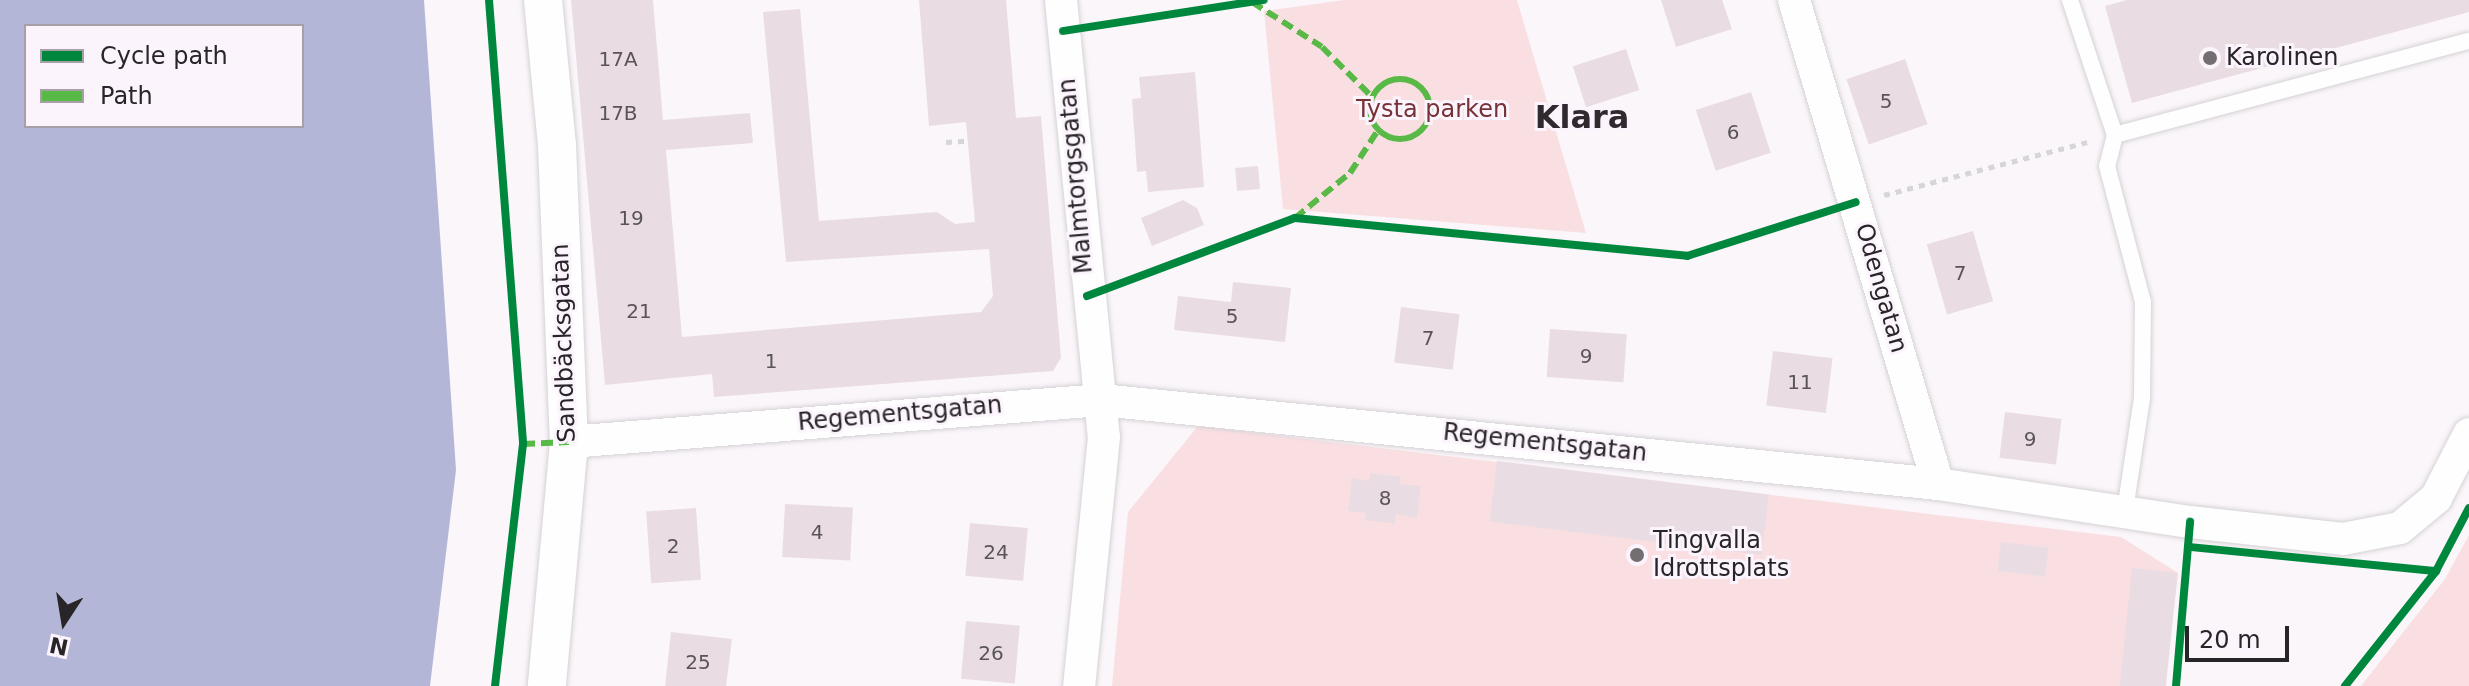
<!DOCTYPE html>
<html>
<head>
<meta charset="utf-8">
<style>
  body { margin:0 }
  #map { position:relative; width:2469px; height:686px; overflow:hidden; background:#faf6fa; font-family:"DejaVu Sans",sans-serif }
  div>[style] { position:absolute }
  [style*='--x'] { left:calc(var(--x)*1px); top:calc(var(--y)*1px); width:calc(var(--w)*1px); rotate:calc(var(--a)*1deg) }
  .green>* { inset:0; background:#fadfe2 }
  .water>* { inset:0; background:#b4b6d8 }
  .building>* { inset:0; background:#e9dde3; transform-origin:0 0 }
  .path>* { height:5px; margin-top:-2.5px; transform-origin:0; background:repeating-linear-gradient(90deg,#d6d6d6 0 6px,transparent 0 12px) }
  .roads { filter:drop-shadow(0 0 2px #d5d2d5) drop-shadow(0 0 2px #d5d2d5) }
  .service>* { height:16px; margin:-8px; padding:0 8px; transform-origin:8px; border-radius:8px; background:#fefefe }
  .minor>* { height:32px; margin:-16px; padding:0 16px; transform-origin:16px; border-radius:16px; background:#fefefe }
  .tertiary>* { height:38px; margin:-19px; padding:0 19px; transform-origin:19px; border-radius:19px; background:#fefefe }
  .quiet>* { height:6px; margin-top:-3px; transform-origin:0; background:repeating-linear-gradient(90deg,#58b947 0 12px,transparent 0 18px) }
  .quiet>.ring { margin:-3px; padding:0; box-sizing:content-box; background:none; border:6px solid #58b947; border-radius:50% }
  .cycleway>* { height:8px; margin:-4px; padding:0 4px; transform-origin:4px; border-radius:4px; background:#00873e }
  .dots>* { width:22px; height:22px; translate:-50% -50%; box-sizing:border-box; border:4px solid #fcf4fc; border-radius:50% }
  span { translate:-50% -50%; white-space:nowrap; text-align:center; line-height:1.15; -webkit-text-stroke:6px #fcf4fc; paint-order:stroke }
  .number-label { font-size:20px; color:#595458 }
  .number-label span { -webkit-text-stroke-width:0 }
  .poi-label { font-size:24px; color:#282528 }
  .left { translate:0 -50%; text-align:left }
  .park-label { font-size:24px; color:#773238 }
  .street-label { font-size:24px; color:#282528 }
  .district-label { font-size:32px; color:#302a2f; font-weight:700 }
  .legend { position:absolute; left:24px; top:24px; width:280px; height:104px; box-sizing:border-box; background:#fcf4fc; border:2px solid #a7a1a7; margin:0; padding:10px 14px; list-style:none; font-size:24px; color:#282528 }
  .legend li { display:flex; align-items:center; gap:16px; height:40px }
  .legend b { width:40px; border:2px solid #a7a1a7 }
  .north { position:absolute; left:24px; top:582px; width:80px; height:80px; -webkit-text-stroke:6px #fcf4fc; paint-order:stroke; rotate:192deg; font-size:22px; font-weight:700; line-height:32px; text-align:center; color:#282528 }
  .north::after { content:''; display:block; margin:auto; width:28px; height:36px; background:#282528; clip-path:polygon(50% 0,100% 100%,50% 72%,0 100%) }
  .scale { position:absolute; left:2185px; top:626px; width:104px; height:36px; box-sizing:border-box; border:4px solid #282528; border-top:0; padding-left:10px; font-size:24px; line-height:28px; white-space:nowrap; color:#282528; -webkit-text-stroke:6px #fcf4fc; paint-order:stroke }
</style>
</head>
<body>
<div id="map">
  <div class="green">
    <i style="clip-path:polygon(1344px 0,1517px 0,1586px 233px,1283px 209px,1264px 11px)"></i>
    <i style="clip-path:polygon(1198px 426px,2121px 537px,2178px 573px,2165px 686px,1112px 686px,1128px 512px)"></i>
    <i style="clip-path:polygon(2469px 535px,2469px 686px,2361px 686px,2445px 579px)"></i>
  </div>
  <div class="water">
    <i style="clip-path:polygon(evenodd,0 0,424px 0,456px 470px,430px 686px,0 686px,0 0,26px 26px,302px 26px,302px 126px,26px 126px,26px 26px)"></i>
  </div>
  <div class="building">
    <i style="clip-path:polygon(571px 0,653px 0,663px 120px,750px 113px,753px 143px,666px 150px,682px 337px,981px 312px,993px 296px,989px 249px,786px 262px,763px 12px,800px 9px,819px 221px,937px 212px,955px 224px,975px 222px,966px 122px,929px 126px,919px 0,1006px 0,1016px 118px,1041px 116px,1061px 358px,1053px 371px,714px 397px,712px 374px,605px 385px)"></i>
    <i style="clip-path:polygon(1661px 0,1722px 0,1732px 29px,1676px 47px)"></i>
    <i style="clip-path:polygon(2127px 0,2469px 0,2469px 12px,2132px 103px,2105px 6px)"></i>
    <i style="left:1626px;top:49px;width:43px;height:56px;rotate:72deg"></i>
    <i style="left:1905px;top:59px;width:69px;height:62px;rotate:71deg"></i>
    <i style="clip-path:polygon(1195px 72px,1204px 187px,1148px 192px,1146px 171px,1137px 172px,1132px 99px,1141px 98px,1139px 77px)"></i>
    <i style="left:1751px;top:92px;width:64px;height:58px;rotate:72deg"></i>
    <i style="left:1258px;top:166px;width:23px;height:23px;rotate:85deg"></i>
    <i style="clip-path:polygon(1183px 200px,1197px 208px,1204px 225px,1152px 246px,1141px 218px)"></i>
    <i style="left:1973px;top:231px;width:73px;height:48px;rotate:74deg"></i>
    <i style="clip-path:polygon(1233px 282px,1291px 288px,1285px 342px,1174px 330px,1178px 296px,1231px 302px)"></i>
    <i style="left:1401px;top:307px;width:59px;height:56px;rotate:7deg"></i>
    <i style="left:1550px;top:329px;width:77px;height:48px;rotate:4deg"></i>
    <i style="left:1773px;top:351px;width:60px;height:55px;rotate:7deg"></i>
    <i style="left:2005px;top:412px;width:57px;height:46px;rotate:7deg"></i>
    <i style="left:1497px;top:461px;width:274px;height:61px;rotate:7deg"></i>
    <i style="clip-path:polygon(1370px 473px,1401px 477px,1400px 484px,1421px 486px,1417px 518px,1396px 514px,1395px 524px,1365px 520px,1366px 513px,1348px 511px,1352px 478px,1369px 481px)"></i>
    <i style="left:785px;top:504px;width:68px;height:53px;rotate:3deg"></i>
    <i style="left:696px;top:508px;width:72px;height:50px;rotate:86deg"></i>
    <i style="left:970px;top:523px;width:58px;height:53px;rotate:5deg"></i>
    <i style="left:2001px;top:542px;width:48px;height:29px;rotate:7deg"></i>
    <i style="left:2132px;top:568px;width:46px;height:119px;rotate:6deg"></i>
    <i style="left:966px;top:621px;width:54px;height:58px;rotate:5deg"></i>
    <i style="clip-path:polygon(671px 632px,732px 639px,726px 686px,665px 686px)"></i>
  </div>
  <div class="path">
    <i style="--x:946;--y:142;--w:22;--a:-3"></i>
    <i style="--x:1884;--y:195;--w:210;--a:-14.6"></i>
  </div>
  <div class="roads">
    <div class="service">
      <i style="--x:2070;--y:0;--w:142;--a:71.6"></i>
      <i style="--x:2115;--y:135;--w:32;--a:104"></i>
      <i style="--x:2107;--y:166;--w:141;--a:75.2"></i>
      <i style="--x:2143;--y:302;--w:96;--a:90.6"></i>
      <i style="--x:2142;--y:398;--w:114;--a:98.6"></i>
      <i style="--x:2115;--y:135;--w:366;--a:-14.9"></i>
    </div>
    <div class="minor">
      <i style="--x:1061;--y:0;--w:439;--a:84.4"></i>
      <i style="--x:1104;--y:437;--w:250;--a:95.7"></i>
      <i style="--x:1794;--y:0;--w:505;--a:73.43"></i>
      <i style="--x:569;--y:442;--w:534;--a:-4.51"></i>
      <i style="--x:1101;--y:400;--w:841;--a:5.73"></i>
      <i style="--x:1938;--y:484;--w:255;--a:8.6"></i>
      <i style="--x:2190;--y:522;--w:154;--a:6.3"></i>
      <i style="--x:2343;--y:539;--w:58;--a:-10.9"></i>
      <i style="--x:2400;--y:528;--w:47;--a:-39.8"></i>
      <i style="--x:2436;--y:498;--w:72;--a:-62.7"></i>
    </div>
    <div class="tertiary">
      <i style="--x:543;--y:0;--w:146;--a:84.5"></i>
      <i style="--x:557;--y:145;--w:297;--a:87.7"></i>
      <i style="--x:569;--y:442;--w:245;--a:95.2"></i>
    </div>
  </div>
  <div class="quiet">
    <i style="--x:1252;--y:2;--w:83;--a:32.7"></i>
    <i style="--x:1322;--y:47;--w:71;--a:45"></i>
    <i class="ring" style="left:1370px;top:79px;width:54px;height:54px"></i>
    <i style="--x:1295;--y:218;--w:71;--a:-39.3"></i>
    <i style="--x:1350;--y:173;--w:51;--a:-56.9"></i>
    <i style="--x:523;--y:444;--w:46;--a:-2.5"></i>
  </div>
  <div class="cycleway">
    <i style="--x:489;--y:0;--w:445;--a:85.6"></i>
    <i style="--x:523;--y:444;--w:244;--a:96.6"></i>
    <i style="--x:1063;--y:31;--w:203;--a:-8.8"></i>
    <i style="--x:1087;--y:296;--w:222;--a:-20.6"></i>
    <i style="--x:1295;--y:218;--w:394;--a:5.5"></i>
    <i style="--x:1687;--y:256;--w:177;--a:-17.7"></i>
    <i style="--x:2190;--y:547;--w:247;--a:5.6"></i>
    <i style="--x:2176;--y:686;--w:165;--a:-85.1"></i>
    <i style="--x:2345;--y:686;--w:147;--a:-51.6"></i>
    <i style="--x:2436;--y:571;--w:71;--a:-62.4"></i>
  </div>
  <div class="dots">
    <i style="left:2210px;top:58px;background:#726e72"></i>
    <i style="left:1637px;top:555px;background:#726e72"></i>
  </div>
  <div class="number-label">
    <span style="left:618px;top:59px">17A</span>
    <span style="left:1886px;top:101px">5</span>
    <span style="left:618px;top:113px">17B</span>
    <span style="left:1733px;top:132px">6</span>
    <span style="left:631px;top:218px">19</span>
    <span style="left:1960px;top:273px">7</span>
    <span style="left:639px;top:311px">21</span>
    <span style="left:1232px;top:316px">5</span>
    <span style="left:1428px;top:338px">7</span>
    <span style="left:1586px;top:356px">9</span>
    <span style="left:771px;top:361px">1</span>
    <span style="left:1800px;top:382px">11</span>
    <span style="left:2030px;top:439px">9</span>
    <span style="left:1385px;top:498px">8</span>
    <span style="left:817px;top:532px">4</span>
    <span style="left:673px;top:546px">2</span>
    <span style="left:996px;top:552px">24</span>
    <span style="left:991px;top:653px">26</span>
    <span style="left:698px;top:662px">25</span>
  </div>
  <div class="poi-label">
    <span class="left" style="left:2226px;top:58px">Karolinen</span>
    <span class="left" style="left:1653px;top:555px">Tingvalla<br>Idrottsplats</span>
  </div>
  <div class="park-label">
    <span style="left:1432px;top:110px">Tysta parken</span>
  </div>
  <div class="street-label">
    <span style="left:1076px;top:176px;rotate:-95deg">Malmtorgsgatan</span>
    <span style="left:1881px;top:288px;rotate:74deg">Odengatan</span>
    <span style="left:564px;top:343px;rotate:-92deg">Sandbäcksgatan</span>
    <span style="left:900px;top:414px;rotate:-5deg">Regementsgatan</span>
    <span style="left:1545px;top:443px;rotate:6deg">Regementsgatan</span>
  </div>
  <div class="district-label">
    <span style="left:1582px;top:117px">Klara</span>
  </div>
  <ul class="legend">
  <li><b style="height:10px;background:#00873e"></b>Cycle path</li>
  <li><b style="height:10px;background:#58b947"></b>Path</li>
  </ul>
  <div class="north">N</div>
  <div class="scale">20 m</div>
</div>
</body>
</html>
